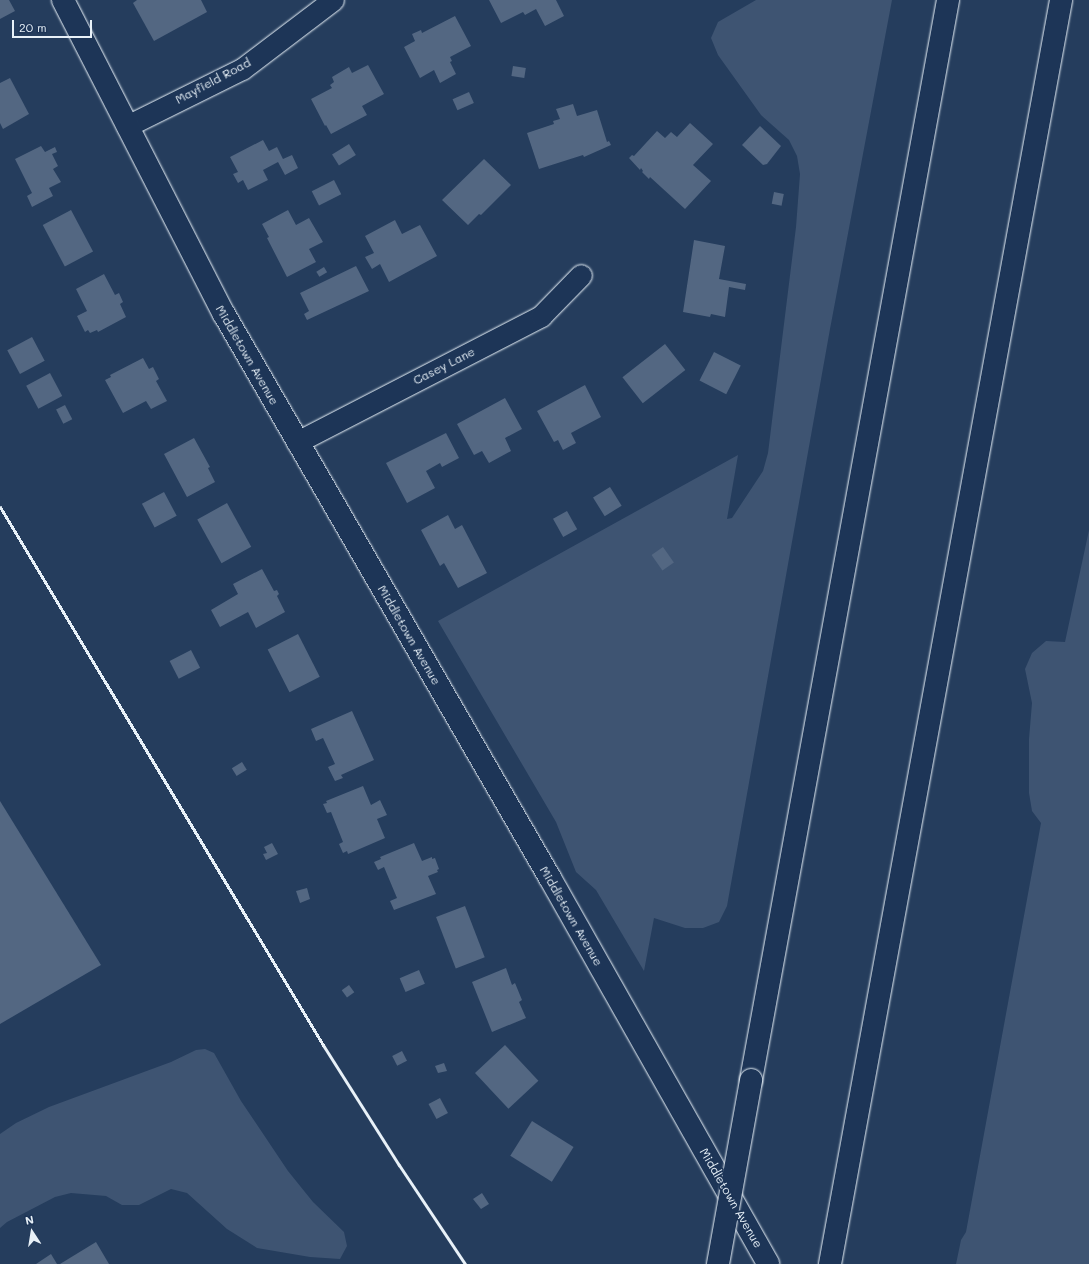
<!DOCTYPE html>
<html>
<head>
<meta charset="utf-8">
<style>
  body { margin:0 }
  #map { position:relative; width:1089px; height:1264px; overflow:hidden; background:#253d5d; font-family:Mali,sans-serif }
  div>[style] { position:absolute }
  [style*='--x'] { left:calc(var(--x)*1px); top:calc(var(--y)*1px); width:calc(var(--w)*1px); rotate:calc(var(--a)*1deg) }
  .green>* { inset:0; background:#3e5472 }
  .building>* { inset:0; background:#536782; transform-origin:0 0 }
  .roads { filter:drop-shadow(0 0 1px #e8f1f8) drop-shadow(0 0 1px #e8f1f8) }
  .minor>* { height:21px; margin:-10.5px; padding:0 10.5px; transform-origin:10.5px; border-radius:10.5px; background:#1d3557 }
  .tertiary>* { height:22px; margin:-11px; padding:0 11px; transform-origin:11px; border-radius:11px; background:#1d3557 }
  .motorway>* { height:22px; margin:-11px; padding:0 11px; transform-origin:11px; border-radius:11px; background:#1d3557 }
  .rail>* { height:3px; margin:-1.5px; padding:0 1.5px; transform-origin:1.5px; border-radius:1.5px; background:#e8f1f8 }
  .bridges { filter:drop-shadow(0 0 1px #e8f1f8) drop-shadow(0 0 1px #e8f1f8) }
  .motorway-bridge>* { height:22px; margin:-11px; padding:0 11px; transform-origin:11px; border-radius:11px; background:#1d3557 }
  span { translate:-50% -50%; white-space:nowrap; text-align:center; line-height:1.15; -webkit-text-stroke:3.5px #1d3557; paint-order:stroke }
  .street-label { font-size:12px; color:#e8f1f8 }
  .north { position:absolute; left:12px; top:1212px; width:40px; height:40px; -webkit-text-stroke:3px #1d3557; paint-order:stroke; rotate:348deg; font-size:11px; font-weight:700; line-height:16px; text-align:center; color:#e8f1f8 }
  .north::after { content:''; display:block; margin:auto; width:14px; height:18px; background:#e8f1f8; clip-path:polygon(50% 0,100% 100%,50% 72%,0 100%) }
  .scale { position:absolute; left:12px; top:20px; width:80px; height:18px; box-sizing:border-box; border:2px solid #e8f1f8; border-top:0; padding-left:5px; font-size:12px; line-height:14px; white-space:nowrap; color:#e8f1f8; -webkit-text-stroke:3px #1d3557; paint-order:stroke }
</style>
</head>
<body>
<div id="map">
  <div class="green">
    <i style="clip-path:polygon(756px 0,892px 0,830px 329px,727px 906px,719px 922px,703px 928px,685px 928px,654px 918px,644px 971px,596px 890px,576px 872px,556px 822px,438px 621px,738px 455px,727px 519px,732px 518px,763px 471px,768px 453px,796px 227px,800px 174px,797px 156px,789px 140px,761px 115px,718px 55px,711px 38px,718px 22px)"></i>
    <i style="clip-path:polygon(1089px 530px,1089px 1264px,956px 1264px,961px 1240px,966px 1232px,1041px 823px,1032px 811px,1029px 793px,1029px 739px,1032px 703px,1025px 669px,1032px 653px,1046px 641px,1065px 642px)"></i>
    <i style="clip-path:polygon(205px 1049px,214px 1053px,241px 1101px,288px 1171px,313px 1202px,344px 1232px,347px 1246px,340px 1259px,310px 1257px,257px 1248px,227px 1229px,187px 1193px,171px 1189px,139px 1205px,122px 1205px,106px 1196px,71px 1193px,55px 1197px,7px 1222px,0 1228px,0 1134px,16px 1123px,49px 1107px,171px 1062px,196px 1050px)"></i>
  </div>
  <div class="building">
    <i style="clip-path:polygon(0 0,9px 0,15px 11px,0 19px)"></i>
    <i style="clip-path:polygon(137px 0,201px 0,207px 12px,154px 41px,133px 3px)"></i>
    <i style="clip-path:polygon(489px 0,556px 0,564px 16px,545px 26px,536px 9px,525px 15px,523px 12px,501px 23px)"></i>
    <i style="clip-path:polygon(455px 16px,471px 46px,450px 57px,452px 61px,450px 62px,456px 74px,440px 83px,434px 70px,420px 78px,404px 47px,415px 41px,412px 34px,421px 30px,422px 33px)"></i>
    <i style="clip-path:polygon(368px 65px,384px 94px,362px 106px,367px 115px,331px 134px,326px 125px,325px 126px,311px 99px,332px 88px,330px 85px,334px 82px,332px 77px,349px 67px,352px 73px)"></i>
    <i style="left:513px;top:66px;width:13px;height:10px;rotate:9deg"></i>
    <i style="clip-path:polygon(10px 78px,29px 114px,3px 129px,0 123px,0 83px)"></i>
    <i style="left:469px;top:92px;width:12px;height:18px;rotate:66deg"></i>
    <i style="clip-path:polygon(573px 104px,577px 116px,597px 110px,607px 142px,609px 141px,611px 145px,584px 157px,583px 155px,539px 169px,527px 133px,554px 124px,553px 121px,560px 119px,556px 109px)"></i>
    <i style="clip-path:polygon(690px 123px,713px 144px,693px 165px,711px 181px,685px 209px,650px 177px,649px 179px,642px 172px,643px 171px,641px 168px,640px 170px,629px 158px,632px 155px,634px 156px,657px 131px,665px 138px,671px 132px,677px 137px)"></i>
    <i style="clip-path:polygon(760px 126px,781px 146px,767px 164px,763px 165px,742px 145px)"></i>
    <i style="clip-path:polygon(263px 140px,269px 151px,277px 147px,283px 159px,292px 155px,298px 168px,285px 175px,278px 162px,263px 170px,268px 180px,248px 190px,243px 180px,238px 183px,233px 174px,238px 172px,230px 157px)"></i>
    <i style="left:349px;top:144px;width:13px;height:20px;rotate:58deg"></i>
    <i style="clip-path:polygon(41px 146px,45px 152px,55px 147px,57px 152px,52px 154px,58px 166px,53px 169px,61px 182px,49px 188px,53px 196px,32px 207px,27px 196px,32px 193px,15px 159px)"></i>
    <i style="clip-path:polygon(484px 159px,511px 185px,481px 215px,479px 214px,468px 225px,442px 200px)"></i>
    <i style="left:334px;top:180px;width:16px;height:25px;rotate:63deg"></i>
    <i style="left:774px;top:192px;width:10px;height:12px;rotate:11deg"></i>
    <i style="left:71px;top:210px;width:47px;height:32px;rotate:62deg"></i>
    <i style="clip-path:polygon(288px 210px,296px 225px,309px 218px,323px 242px,309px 249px,316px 262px,287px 277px,267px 238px,269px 237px,262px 224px)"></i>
    <i style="clip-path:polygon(395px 220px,402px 234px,420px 225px,437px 256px,389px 282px,380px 264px,372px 269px,365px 257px,374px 253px,365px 236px)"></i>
    <i style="clip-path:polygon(694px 240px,725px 246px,719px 279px,746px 284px,745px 290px,729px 287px,725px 317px,711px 314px,710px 317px,683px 312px)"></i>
    <i style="clip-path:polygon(356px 266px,369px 291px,307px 320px,304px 314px,309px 311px,300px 293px)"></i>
    <i style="left:324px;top:267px;width:6px;height:9px;rotate:59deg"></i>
    <i style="clip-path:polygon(104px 274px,115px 295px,119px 293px,123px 302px,120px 304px,126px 317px,98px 332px,97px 330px,90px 333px,88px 330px,85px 332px,77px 316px,87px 311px,76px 289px)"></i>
    <i style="left:32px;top:337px;width:27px;height:28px;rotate:62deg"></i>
    <i style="left:665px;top:344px;width:33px;height:54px;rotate:52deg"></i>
    <i style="left:714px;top:352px;width:30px;height:32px;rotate:27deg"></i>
    <i style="clip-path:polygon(143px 358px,149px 369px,153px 367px,159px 379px,156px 381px,167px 401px,151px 409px,146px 401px,123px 413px,105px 380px,111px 377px,110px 375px)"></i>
    <i style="left:50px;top:373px;width:26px;height:27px;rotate:62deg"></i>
    <i style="clip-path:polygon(585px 385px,601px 417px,571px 433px,576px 443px,563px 450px,558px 440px,554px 442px,537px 411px)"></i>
    <i style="clip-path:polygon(505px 398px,522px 429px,505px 438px,511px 451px,489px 463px,482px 451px,474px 455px,457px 424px)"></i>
    <i style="left:65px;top:405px;width:16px;height:10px;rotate:63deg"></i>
    <i style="clip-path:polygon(446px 433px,459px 458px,442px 467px,440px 463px,426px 471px,435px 488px,407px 503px,386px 463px)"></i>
    <i style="clip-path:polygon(194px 438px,210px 467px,208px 468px,215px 482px,187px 497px,164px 454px)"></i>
    <i style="left:610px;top:487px;width:22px;height:20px;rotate:58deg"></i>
    <i style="left:164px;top:492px;width:27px;height:25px;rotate:62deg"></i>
    <i style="left:227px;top:503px;width:50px;height:34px;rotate:61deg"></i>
    <i style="left:567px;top:511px;width:21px;height:16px;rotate:61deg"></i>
    <i style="clip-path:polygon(448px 515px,455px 529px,462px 525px,487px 573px,458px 588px,444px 563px,440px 566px,421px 530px)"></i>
    <i style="left:663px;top:547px;width:19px;height:14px;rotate:55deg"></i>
    <i style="clip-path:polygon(262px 569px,274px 591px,277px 590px,279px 594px,277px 596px,285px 612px,256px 628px,248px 612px,220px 627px,211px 610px,238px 594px,233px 584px)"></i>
    <i style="left:298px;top:634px;width:48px;height:34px;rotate:63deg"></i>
    <i style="left:191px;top:650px;width:20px;height:24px;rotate:63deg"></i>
    <i style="clip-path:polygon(352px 711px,374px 760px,341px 775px,343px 778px,335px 781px,328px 767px,335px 764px,323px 738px,316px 741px,311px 729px)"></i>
    <i style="left:242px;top:762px;width:9px;height:12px;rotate:58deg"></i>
    <i style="clip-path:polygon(363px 786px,371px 805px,380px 800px,387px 815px,377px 819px,385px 838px,348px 854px,347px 851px,343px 853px,339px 844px,343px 842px,331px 812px,327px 813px,323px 804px,327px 803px,326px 801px)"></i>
    <i style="clip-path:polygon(0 801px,101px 965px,0 1024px)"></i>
    <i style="clip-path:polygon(272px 843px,278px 854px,266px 860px,263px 854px,267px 853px,264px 847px)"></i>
    <i style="clip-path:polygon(414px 843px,422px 861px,432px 857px,432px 859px,435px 858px,439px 869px,437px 870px,438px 872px,428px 876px,436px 894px,394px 910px,390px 901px,397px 898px,384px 867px,378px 870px,374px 862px,381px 859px,380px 857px)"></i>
    <i style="clip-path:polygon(307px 888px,310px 899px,300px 903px,296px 891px)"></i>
    <i style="left:465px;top:906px;width:55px;height:31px;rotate:69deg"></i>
    <i style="clip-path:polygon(506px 968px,512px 985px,515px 983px,522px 1000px,519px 1002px,526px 1018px,492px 1032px,472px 982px)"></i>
    <i style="left:419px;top:970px;width:15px;height:21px;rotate:67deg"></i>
    <i style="left:349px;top:985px;width:9px;height:9px;rotate:54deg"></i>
    <i style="left:505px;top:1045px;width:49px;height:41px;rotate:47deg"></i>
    <i style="left:402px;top:1051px;width:11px;height:11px;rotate:63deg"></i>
    <i style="clip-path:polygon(444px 1063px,447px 1071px,438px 1073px,435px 1066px)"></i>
    <i style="left:440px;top:1098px;width:17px;height:13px;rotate:62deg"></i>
    <i style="left:532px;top:1121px;width:49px;height:41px;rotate:32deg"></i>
    <i style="clip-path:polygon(482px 1193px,489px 1204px,481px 1209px,473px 1199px)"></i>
    <i style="clip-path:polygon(96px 1242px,109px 1264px,60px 1264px)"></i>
    <i style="clip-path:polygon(51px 1254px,57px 1264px,36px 1264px)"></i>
  </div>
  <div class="roads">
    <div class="minor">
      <i style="--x:127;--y:126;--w:128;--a:-26.4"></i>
      <i style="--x:242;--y:69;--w:114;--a:-37.2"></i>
      <i style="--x:297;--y:442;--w:275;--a:-27.3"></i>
      <i style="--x:541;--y:316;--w:57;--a:-45.7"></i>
    </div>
    <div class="tertiary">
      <i style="--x:63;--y:0;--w:353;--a:62.9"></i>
      <i style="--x:224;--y:314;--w:651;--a:59.97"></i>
      <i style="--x:550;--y:878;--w:443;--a:60.5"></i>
    </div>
    <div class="motorway">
      <i style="--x:751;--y:1080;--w:1098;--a:-79.66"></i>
      <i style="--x:830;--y:1264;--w:1285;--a:-79.64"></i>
    </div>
  </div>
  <div class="rail">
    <i style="--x:0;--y:507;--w:628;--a:59.02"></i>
    <i style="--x:323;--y:1045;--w:142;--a:57.7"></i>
    <i style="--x:399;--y:1165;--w:119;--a:56.3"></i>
  </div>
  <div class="bridges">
    <div class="motorway-bridge">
      <i style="--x:718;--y:1264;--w:187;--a:-79.8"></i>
    </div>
  </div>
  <div class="street-label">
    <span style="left:213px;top:81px;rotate:-28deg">Mayfield Road</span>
    <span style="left:247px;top:355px;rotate:60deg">Middletown Avenue</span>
    <span style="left:444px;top:366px;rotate:-27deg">Casey Lane</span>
    <span style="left:409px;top:635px;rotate:60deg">Middletown Avenue</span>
    <span style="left:571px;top:916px;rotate:60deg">Middletown Avenue</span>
    <span style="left:731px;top:1198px;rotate:60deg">Middletown Avenue</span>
  </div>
  <div class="north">N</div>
  <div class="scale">20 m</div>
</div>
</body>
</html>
